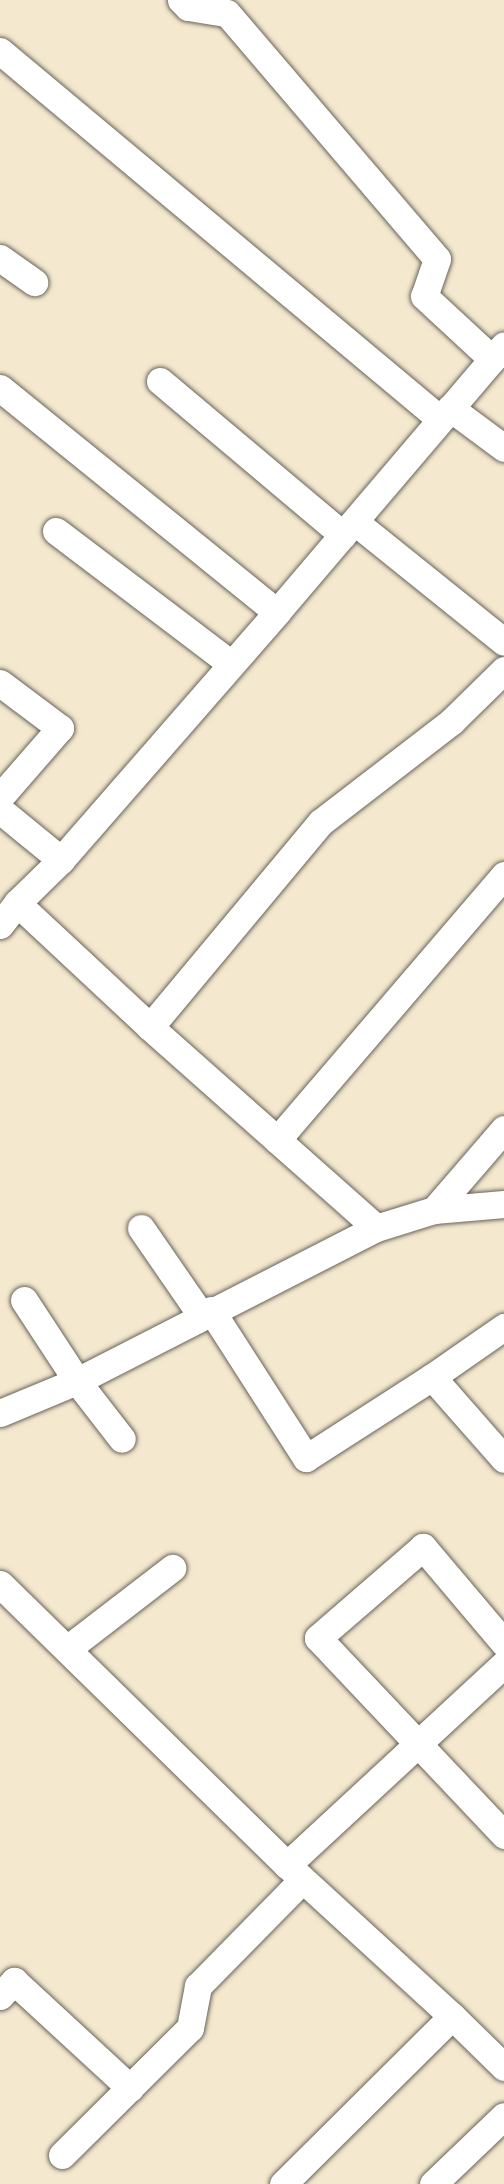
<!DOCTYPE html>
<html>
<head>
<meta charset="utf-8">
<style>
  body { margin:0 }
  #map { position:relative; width:504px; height:2184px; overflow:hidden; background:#f4e8ce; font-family:"Gentium Book Plus",serif }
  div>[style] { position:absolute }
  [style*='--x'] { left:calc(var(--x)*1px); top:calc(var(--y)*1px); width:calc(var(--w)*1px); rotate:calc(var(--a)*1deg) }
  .roads { filter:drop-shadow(0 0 2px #68635a) drop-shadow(0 0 2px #68635a) }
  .street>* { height:27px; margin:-13.5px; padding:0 13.5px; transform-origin:13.5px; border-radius:13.5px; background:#fff }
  span { translate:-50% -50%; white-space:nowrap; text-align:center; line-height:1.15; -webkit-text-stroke:4.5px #fcf5e5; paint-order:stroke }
</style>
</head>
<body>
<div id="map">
  <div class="roads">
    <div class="street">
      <i style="--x:181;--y:0;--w:10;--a:45"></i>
      <i style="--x:188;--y:7;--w:39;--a:9"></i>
      <i style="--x:227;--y:13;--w:323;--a:49.5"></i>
      <i style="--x:437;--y:259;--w:39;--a:109"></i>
      <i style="--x:424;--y:296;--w:93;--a:42.8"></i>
      <i style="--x:0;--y:51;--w:574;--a:39.91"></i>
      <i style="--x:0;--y:258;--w:42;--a:35.2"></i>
      <i style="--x:160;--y:381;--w:239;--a:40.1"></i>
      <i style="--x:0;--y:388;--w:356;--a:39"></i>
      <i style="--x:450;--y:408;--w:67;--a:36.5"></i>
      <i style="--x:355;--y:522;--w:191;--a:38.8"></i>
      <i style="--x:56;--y:531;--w:220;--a:37.2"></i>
      <i style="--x:0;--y:683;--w:75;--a:36.9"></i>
      <i style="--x:60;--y:728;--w:91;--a:131"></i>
      <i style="--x:0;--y:810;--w:79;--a:39.3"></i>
      <i style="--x:17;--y:903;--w:182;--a:43"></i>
      <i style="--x:150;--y:1027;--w:302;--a:41.6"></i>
      <i style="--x:0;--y:925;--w:28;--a:-52"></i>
      <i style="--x:17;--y:903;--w:62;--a:-44.3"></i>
      <i style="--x:61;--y:860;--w:329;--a:-48.9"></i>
      <i style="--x:277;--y:612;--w:350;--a:-49.6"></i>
      <i style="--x:150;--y:1027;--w:267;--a:-50.2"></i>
      <i style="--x:321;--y:822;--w:165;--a:-37.6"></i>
      <i style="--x:452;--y:721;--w:73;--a:-44.4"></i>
      <i style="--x:277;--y:1140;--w:349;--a:-49.4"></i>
      <i style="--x:434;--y:1210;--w:107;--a:-49.2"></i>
      <i style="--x:141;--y:1228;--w:106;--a:55.4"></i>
      <i style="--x:24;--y:1300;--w:97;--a:56.8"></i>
      <i style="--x:77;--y:1381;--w:73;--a:52.2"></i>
      <i style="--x:211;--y:1310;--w:176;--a:57.3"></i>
      <i style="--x:306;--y:1458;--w:150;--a:-32.7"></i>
      <i style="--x:432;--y:1377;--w:88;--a:-34.8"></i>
      <i style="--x:432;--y:1377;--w:109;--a:48.7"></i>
      <i style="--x:0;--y:1413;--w:83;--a:-22.6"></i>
      <i style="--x:77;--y:1381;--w:336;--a:-27.1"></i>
      <i style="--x:376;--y:1228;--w:61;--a:-17.2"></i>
      <i style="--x:434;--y:1210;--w:70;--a:-4.9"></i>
      <i style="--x:0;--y:1584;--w:402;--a:44.4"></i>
      <i style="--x:287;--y:1865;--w:224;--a:42.5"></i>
      <i style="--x:452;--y:2016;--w:73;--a:44.4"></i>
      <i style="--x:504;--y:1643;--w:126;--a:-130.2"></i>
      <i style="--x:423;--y:1547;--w:139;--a:139.1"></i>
      <i style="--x:318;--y:1638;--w:271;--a:46.6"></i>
      <i style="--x:67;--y:1649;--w:133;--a:-37.6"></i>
      <i style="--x:287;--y:1865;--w:296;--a:-42.8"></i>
      <i style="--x:0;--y:1996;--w:21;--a:-47"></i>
      <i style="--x:14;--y:1981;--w:158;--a:42.7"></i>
      <i style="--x:62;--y:2155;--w:180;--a:-44.8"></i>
      <i style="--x:190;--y:2028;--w:43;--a:-79.2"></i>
      <i style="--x:198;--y:1986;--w:148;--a:-45.5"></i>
      <i style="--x:283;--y:2184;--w:238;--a:-44.8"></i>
      <i style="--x:433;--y:2184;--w:98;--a:-43.8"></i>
    </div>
  </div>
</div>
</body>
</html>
